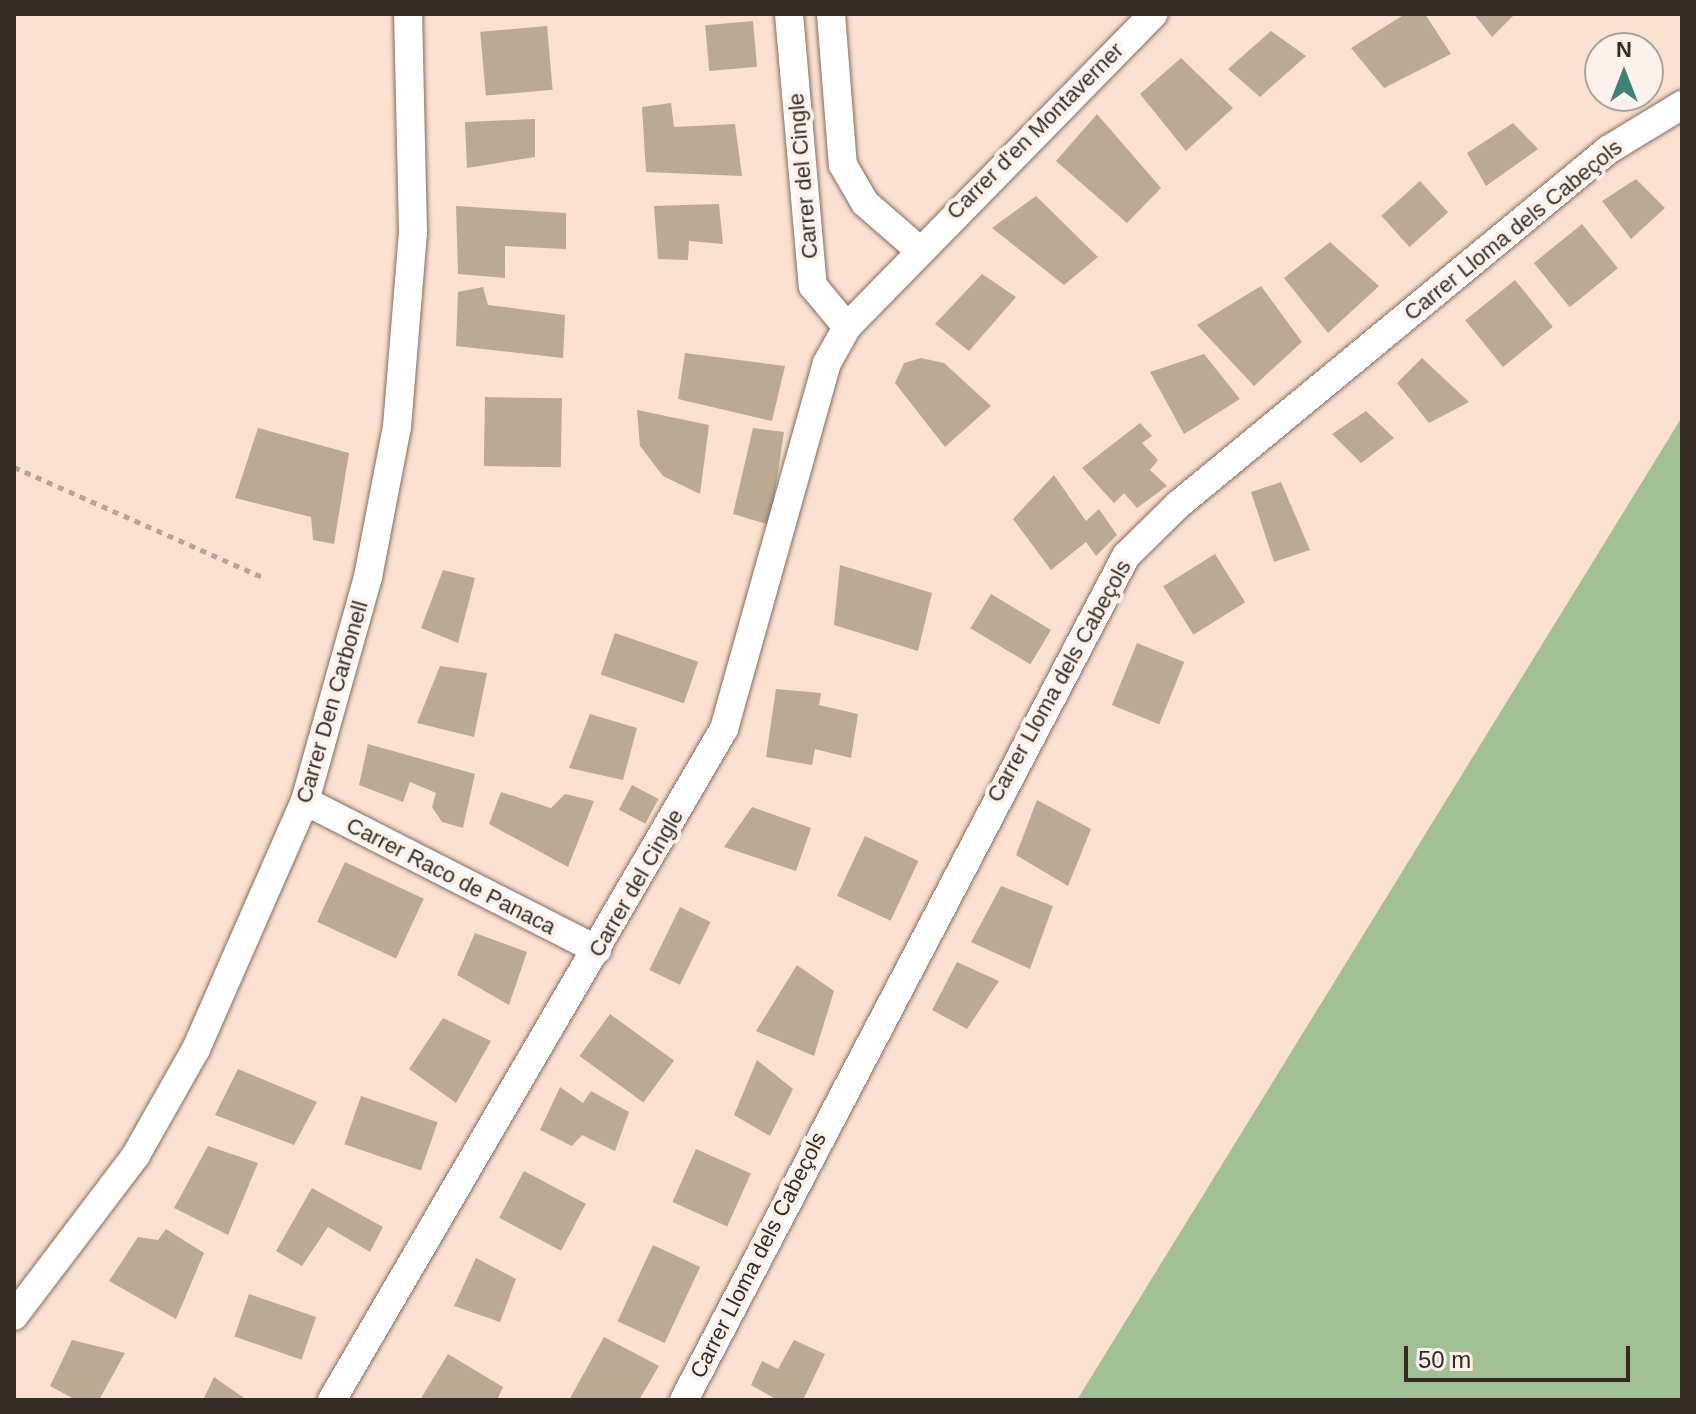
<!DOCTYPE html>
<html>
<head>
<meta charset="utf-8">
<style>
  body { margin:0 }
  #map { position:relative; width:1696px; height:1414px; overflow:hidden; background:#fbe1d1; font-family:Helvetica,sans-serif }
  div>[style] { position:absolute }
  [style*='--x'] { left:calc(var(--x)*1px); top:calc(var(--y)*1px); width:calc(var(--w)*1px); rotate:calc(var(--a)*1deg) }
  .green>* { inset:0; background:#a2c096 }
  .building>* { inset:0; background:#baaa94; transform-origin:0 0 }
  .path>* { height:5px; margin-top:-2.5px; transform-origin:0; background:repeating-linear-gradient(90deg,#b8a497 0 6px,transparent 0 12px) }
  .roads { filter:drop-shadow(0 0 2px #846d60) drop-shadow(0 0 2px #846d60) }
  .street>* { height:28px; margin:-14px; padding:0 14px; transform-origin:14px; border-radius:14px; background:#fff }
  span { translate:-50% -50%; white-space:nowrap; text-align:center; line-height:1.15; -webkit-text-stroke:8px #fcf2eb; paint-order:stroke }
  .street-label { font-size:22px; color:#362c26 }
  .frame { position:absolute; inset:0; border:16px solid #362c26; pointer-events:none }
  .north { position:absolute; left:1584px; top:32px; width:80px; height:80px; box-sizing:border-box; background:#fcf2eb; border:2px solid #ada39c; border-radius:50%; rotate:0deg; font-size:22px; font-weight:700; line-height:32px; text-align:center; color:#362c26 }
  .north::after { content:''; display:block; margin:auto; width:28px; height:36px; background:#3e8276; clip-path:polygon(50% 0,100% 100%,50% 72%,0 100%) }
  .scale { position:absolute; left:1404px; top:1346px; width:226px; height:36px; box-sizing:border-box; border:4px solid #362c26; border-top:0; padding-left:10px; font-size:24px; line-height:28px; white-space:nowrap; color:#362c26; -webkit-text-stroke:6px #fcf2eb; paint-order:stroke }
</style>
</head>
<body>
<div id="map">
  <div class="green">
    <i style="clip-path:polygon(1682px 417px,1682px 1400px,1077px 1400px)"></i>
  </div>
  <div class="building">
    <i style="clip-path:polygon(1405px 14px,1425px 14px,1451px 54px,1384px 88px,1351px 48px)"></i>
    <i style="clip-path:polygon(1474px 14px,1515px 14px,1492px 37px)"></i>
    <i style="left:753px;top:21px;width:46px;height:48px;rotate:85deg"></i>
    <i style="left:547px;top:26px;width:64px;height:67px;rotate:85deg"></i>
    <i style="clip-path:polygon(1271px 31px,1306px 56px,1260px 97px,1228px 69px)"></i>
    <i style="clip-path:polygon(1181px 58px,1233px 108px,1186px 151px,1140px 94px)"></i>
    <i style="clip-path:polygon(671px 103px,674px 127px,735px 124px,742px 176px,646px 172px,642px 107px)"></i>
    <i style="clip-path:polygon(1097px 114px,1161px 188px,1127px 223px,1056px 161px)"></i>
    <i style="clip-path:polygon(535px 119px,535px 157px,467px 168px,465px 122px)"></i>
    <i style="clip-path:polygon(1513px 123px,1538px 149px,1486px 186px,1467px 153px)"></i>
    <i style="clip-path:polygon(1636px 179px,1665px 208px,1631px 239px,1602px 201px)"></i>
    <i style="left:1420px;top:181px;width:42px;height:52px;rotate:48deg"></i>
    <i style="clip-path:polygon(1036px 196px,1098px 257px,1064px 285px,992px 228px)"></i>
    <i style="clip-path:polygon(719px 204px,723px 244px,689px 241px,688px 260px,658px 259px,654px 206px)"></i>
    <i style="clip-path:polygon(456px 206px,566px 213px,566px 249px,505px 246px,505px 278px,458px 274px)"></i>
    <i style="left:1582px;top:224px;width:57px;height:62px;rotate:51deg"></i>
    <i style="clip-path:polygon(1330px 242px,1379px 286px,1328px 333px,1284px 278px)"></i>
    <i style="clip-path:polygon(982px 274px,1016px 297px,969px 351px,935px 324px)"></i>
    <i style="left:1515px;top:280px;width:60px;height:64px;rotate:51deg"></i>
    <i style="clip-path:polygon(1261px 286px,1302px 342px,1254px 386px,1197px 325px)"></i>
    <i style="clip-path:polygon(483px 287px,488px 305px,565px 315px,563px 358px,456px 346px,458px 292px)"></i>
    <i style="clip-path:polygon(685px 353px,785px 366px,772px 421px,678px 399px)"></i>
    <i style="clip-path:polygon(1204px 354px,1240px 399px,1184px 434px,1150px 372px)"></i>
    <i style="clip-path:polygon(921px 358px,944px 363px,991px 406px,945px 447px,895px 383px,904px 363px)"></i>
    <i style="clip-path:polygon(1422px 358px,1469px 402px,1429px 423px,1397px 383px)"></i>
    <i style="left:485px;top:397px;width:77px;height:69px;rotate:1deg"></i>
    <i style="clip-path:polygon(637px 410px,709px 425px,700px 494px,663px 476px,640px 446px)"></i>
    <i style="clip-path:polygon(1366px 411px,1394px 438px,1361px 463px,1332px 434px)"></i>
    <i style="clip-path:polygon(1140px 423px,1152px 436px,1142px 443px,1158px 460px,1150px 470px,1167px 486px,1137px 508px,1124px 493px,1114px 503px,1082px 468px)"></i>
    <i style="clip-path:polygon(258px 428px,349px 453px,334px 544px,313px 540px,311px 517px,235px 498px)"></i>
    <i style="clip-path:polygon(753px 428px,784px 432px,770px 525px,733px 514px)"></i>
    <i style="clip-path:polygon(1054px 475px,1086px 521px,1099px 509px,1117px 535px,1096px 556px,1086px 542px,1051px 570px,1013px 519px)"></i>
    <i style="clip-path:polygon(1281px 482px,1310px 550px,1274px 562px,1251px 492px)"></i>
    <i style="left:1215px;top:554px;width:57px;height:61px;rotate:58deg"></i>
    <i style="clip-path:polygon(840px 565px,932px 593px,918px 651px,834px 625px)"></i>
    <i style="clip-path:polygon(443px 570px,475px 578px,458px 643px,421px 628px)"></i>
    <i style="left:991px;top:594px;width:70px;height:40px;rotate:31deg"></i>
    <i style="left:615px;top:633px;width:88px;height:44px;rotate:19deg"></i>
    <i style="left:1137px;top:643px;width:51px;height:67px;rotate:22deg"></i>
    <i style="clip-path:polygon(440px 666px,487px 673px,474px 737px,417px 723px)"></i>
    <i style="clip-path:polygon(776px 689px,821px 693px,819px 705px,858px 714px,851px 758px,815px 749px,812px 765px,766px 757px)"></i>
    <i style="clip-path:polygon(590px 714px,637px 728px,623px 780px,569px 768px)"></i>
    <i style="clip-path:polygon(368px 744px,475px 774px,463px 828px,442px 822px,432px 807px,436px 793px,410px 782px,403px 802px,359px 785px)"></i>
    <i style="left:632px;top:785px;width:30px;height:28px;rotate:28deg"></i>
    <i style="clip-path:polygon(501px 792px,551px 808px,565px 794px,594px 801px,568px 867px,489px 824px)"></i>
    <i style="clip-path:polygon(1037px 800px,1091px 829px,1068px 886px,1016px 855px)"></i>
    <i style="clip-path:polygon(752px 807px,811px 828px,796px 871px,724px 847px)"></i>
    <i style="left:865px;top:836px;width:59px;height:66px;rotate:25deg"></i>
    <i style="left:345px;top:862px;width:87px;height:66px;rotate:25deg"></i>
    <i style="clip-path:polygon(1001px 886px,1053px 906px,1030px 969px,971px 942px)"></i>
    <i style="left:680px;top:907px;width:34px;height:70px;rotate:26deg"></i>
    <i style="clip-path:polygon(475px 933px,527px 952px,509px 1005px,457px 975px)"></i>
    <i style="clip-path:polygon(957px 962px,999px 981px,967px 1029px,932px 1010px)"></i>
    <i style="clip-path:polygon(797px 965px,834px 991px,814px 1056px,756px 1031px)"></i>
    <i style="left:610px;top:1014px;width:79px;height:52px;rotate:36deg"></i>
    <i style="clip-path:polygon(443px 1018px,491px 1041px,456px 1103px,409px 1069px)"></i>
    <i style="clip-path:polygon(757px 1060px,793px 1089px,770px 1136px,734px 1115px)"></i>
    <i style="clip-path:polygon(238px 1069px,317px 1102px,294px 1145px,215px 1115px)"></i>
    <i style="clip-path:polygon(560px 1087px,583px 1103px,591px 1091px,629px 1112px,615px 1151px,582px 1135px,572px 1146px,540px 1130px)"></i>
    <i style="left:361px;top:1096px;width:81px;height:51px;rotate:19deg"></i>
    <i style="clip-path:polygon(208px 1146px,258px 1163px,228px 1235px,174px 1208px)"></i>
    <i style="left:696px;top:1149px;width:60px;height:58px;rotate:24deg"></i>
    <i style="left:524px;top:1171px;width:70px;height:53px;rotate:28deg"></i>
    <i style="clip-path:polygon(312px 1188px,383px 1227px,370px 1252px,328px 1227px,302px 1266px,276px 1251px)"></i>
    <i style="clip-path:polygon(166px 1229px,204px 1253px,176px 1319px,109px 1281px,138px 1237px,158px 1240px)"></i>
    <i style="left:653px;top:1245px;width:52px;height:84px;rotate:25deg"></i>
    <i style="clip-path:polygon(476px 1258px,516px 1279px,500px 1322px,454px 1306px)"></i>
    <i style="left:249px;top:1294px;width:71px;height:45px;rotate:19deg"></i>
    <i style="clip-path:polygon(604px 1337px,659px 1366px,639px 1400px,569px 1400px)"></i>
    <i style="clip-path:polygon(72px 1340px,125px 1353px,99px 1400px,76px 1400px,50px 1386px)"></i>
    <i style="clip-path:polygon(794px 1340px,825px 1354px,803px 1400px,777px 1400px,751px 1385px,762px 1361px,778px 1369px)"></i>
    <i style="clip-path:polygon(448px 1354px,503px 1387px,497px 1400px,420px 1400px)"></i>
    <i style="clip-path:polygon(214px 1377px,247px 1400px,203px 1400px)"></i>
  </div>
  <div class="path">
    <i style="--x:14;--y:467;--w:271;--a:23.9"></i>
  </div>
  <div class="roads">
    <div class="street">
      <i style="--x:789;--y:14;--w:273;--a:85"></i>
      <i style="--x:813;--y:286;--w:53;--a:50.3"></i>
      <i style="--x:831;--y:14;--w:151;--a:85.5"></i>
      <i style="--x:843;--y:165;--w:44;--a:59.9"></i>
      <i style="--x:865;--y:203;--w:70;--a:41"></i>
      <i style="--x:305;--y:801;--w:328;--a:27"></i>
      <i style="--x:14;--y:1316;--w:202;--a:-52.8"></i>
      <i style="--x:136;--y:1155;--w:122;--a:-60.5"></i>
      <i style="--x:196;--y:1049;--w:271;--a:-66.3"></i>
      <i style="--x:305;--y:801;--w:233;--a:-74.3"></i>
      <i style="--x:368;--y:577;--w:153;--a:-79.1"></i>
      <i style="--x:397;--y:427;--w:196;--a:-85.3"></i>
      <i style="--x:413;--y:232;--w:218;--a:-91.3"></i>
      <i style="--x:332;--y:1400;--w:777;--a:-59.71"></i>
      <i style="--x:724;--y:729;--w:380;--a:-74.3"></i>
      <i style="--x:827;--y:363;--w:41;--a:-60.9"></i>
      <i style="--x:847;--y:327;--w:438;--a:-45.6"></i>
      <i style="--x:684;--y:1400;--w:953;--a:-62.36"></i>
      <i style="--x:1126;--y:556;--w:74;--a:-44.5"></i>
      <i style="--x:1179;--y:504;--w:556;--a:-39.53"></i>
      <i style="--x:1608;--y:150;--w:87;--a:-31.3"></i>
    </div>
  </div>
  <div class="street-label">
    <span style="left:1035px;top:131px;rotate:-45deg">Carrer d'en Montaverner</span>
    <span style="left:803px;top:176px;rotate:-95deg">Carrer del Cingle</span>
    <span style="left:1513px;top:230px;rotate:-39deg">Carrer Lloma dels Cabeçols</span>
    <span style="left:1059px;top:681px;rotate:-61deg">Carrer Lloma dels Cabeçols</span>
    <span style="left:332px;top:702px;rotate:-74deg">Carrer Den Carbonell</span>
    <span style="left:451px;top:876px;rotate:27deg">Carrer Raco de Panaca</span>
    <span style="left:636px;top:883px;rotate:-60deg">Carrer del Cingle</span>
    <span style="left:758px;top:1255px;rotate:-63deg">Carrer Lloma dels Cabeçols</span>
  </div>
  <div class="frame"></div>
  <div class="north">N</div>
  <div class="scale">50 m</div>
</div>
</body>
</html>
